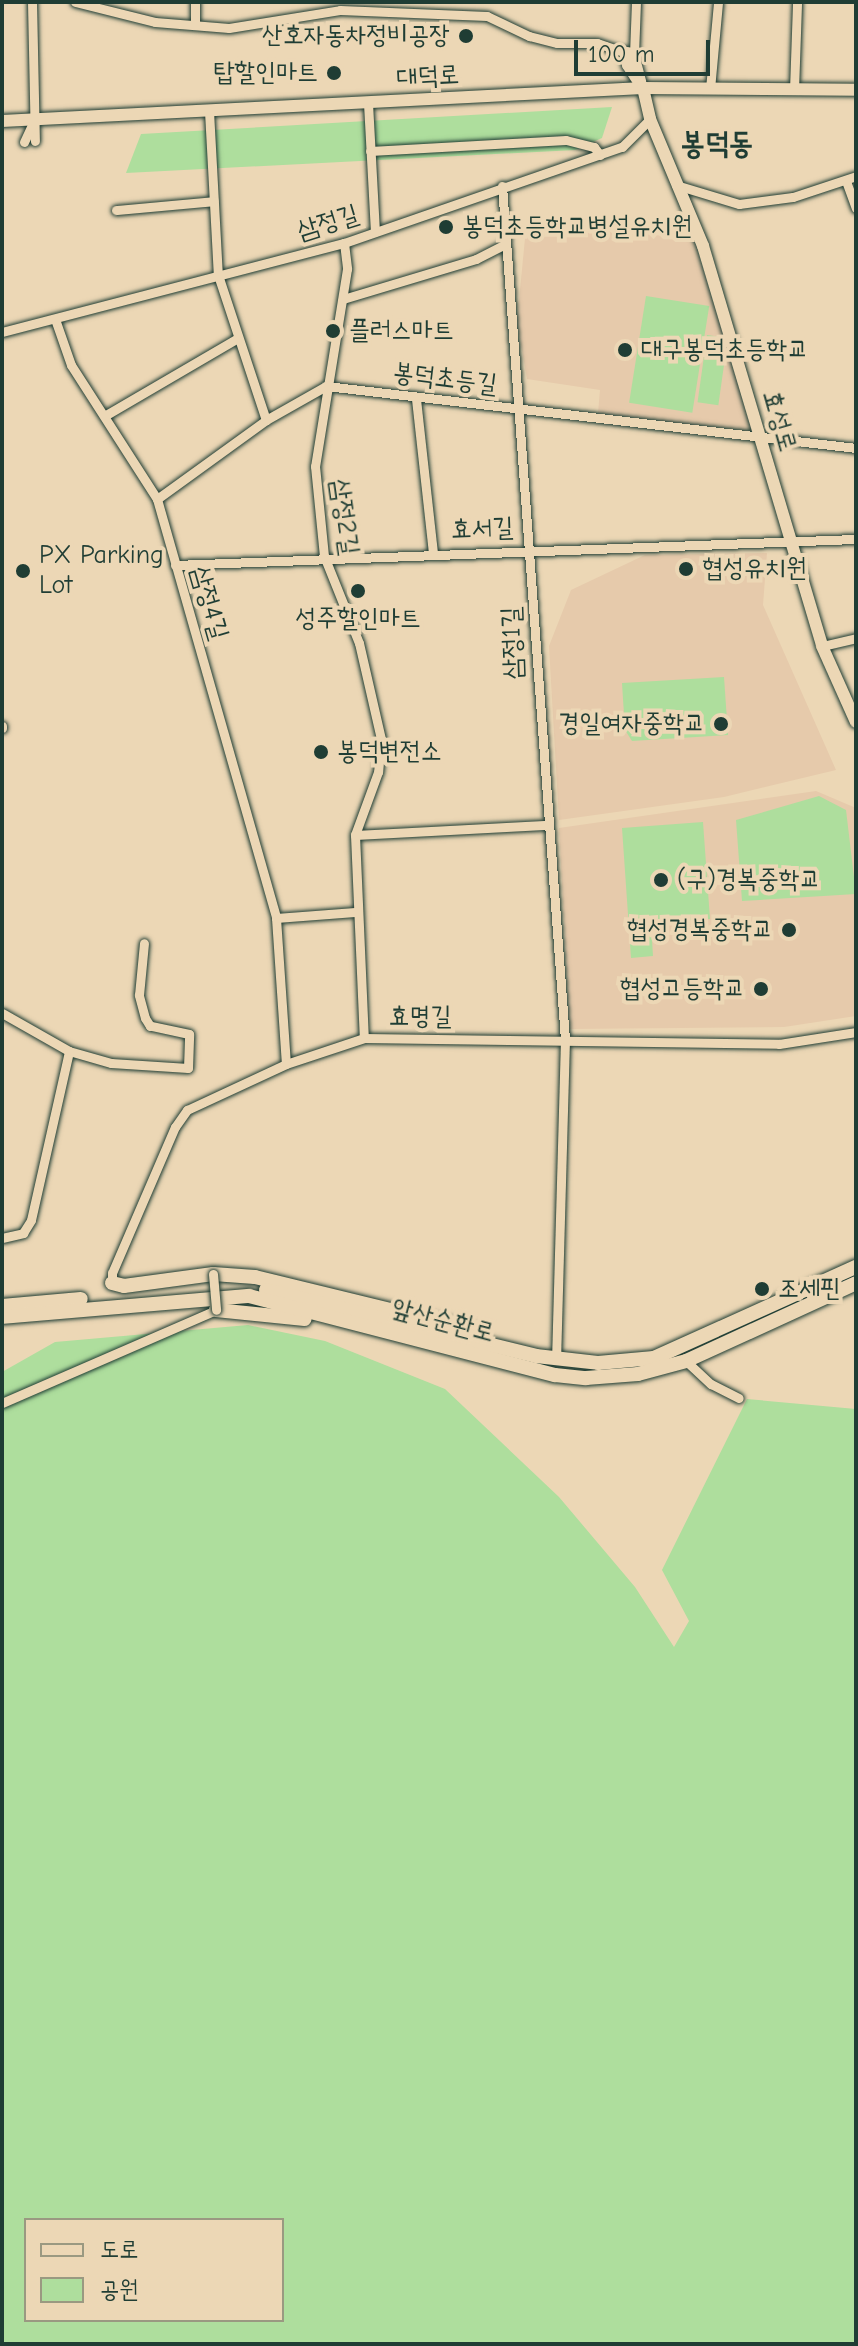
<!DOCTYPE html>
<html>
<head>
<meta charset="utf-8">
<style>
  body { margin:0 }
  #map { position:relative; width:858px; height:2346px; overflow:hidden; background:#ecd7b5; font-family:"Comic Neue","Poor Story",sans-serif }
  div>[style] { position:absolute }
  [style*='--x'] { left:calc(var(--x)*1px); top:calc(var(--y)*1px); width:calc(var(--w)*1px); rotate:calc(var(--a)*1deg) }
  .built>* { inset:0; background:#e6caab }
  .green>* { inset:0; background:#aede9d; transform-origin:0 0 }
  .roads { filter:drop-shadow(0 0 2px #1f3d34) drop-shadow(0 0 2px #1f3d34) }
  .minor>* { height:9px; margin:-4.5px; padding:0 4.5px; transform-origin:4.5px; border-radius:4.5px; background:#ecd7b5 }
  .major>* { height:12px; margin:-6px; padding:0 6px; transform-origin:6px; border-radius:6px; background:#ecd7b5 }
  .highway>* { height:14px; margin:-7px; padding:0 7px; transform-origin:7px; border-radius:7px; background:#ecd7b5 }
  .bridges { filter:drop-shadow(0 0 2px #1f3d34) drop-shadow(0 0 2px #1f3d34) }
  .minor-bridge>* { height:9px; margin:-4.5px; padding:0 4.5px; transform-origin:4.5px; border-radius:4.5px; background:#ecd7b5 }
  .dots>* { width:22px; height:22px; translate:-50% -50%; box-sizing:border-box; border:4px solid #ecd7b5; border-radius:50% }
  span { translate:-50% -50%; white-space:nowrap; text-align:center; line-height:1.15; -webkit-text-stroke:8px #ecd7b5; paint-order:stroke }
  .poi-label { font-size:26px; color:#1f3d34 }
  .right { translate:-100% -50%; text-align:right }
  .left { translate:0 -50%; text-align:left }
  .street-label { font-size:26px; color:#1f3d34 }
  .quarter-label { font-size:30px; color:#1f3d34; font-weight:700 }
  .frame { position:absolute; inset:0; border:4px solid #1f3d34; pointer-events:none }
  .legend { position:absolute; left:24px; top:2218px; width:260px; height:104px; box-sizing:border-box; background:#ecd7b5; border:2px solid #9a9981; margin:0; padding:10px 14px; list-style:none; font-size:24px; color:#1f3d34 }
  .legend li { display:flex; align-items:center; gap:16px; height:40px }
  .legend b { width:40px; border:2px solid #9a9981 }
  .scale { position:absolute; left:574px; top:40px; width:136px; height:36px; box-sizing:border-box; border:4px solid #1f3d34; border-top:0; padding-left:10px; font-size:24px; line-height:28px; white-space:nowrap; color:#1f3d34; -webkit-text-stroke:6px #ecd7b5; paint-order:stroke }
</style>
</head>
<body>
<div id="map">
  <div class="built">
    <i style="clip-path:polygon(540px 220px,663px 236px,692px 234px,753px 432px,598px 413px,600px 390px,527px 379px,517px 321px,526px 228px)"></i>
    <i style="clip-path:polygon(767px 553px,763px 605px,836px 770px,724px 797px,559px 820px,549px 646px,571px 590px,645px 555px)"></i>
    <i style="clip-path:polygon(816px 791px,856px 808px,856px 1016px,784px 1027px,570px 1029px,559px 828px)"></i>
  </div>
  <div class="green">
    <i style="clip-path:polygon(612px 107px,602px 138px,575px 150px,126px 173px,141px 134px)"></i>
    <i style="left:646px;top:296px;width:64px;height:108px;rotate:9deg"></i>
    <i style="left:707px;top:335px;width:21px;height:68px;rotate:8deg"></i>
    <i style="clip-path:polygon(724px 677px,728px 735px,632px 741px,625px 730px,622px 683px)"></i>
    <i style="clip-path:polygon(819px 796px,846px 810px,856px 894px,742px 901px,736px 820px)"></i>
    <i style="clip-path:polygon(703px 822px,710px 919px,651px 923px,653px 956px,631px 958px,622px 828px)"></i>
    <i style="clip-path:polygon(evenodd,248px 1325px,325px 1341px,445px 1389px,559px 1497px,635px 1587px,674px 1647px,689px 1621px,662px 1570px,747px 1399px,856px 1409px,856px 2344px,2px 2344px,2px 1372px,55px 1342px,248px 1325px,26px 2220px,282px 2220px,282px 2320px,26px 2320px,26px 2220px)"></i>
  </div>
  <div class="roads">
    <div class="minor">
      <i style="--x:32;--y:2;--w:139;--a:88.8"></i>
      <i style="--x:75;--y:2;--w:82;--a:14"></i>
      <i style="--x:155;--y:22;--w:74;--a:4.6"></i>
      <i style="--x:229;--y:28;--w:112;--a:-9.2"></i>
      <i style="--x:340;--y:10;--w:147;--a:2.3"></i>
      <i style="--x:487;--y:16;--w:47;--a:25.5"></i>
      <i style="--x:529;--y:36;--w:29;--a:14"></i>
      <i style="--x:557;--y:43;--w:40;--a:0"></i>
      <i style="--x:597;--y:43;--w:31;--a:19"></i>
      <i style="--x:195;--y:2;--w:23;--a:90"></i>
      <i style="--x:636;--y:2;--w:52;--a:92.2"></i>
      <i style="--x:634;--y:54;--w:28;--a:75"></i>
      <i style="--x:710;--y:89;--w:87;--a:-84.7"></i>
      <i style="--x:794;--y:90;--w:88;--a:-88"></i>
      <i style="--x:368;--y:103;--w:129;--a:86.9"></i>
      <i style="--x:209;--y:111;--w:164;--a:86.9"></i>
      <i style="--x:218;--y:275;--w:153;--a:71.7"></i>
      <i style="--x:24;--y:142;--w:21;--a:-65"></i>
      <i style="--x:370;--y:151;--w:196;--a:-3.2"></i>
      <i style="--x:566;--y:140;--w:29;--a:14"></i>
      <i style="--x:594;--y:147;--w:10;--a:53"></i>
      <i style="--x:846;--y:181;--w:29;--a:70"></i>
      <i style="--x:676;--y:185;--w:66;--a:16.8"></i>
      <i style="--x:739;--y:204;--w:54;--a:-7.4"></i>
      <i style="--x:793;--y:197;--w:66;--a:-18.4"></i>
      <i style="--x:502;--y:186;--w:855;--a:85.78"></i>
      <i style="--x:565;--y:1039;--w:321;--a:91.6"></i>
      <i style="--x:116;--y:210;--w:98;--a:-5.2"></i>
      <i style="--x:344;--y:243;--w:26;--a:83"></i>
      <i style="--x:347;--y:269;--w:200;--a:99.2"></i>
      <i style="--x:315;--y:466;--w:90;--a:84.3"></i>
      <i style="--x:324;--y:556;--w:94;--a:68.1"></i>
      <i style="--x:359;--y:643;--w:98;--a:77.1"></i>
      <i style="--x:381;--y:739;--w:33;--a:95"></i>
      <i style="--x:378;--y:772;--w:67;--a:110.1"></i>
      <i style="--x:355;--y:835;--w:203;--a:87.5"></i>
      <i style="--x:343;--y:299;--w:139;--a:-16.7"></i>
      <i style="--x:476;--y:259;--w:33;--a:-27"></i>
      <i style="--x:55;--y:319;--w:49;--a:70.8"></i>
      <i style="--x:71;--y:365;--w:159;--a:57.3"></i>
      <i style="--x:157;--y:499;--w:436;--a:74.1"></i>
      <i style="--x:276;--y:918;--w:146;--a:86.1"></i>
      <i style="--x:2;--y:332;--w:353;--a:-14.6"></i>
      <i style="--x:344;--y:243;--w:294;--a:-19.1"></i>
      <i style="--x:622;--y:147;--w:40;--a:-45"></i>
      <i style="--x:416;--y:399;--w:155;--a:83.7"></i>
      <i style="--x:106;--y:415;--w:151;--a:-30.3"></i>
      <i style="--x:157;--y:499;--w:135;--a:-35.9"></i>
      <i style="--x:266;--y:420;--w:69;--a:-29.5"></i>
      <i style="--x:326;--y:386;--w:534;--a:6.67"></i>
      <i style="--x:175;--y:565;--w:681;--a:-2.19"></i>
      <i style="--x:822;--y:646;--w:35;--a:-13"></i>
      <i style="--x:2;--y:726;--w:2;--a:90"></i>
      <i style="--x:355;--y:835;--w:194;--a:-3"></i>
      <i style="--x:276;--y:918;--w:79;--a:-4.3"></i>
      <i style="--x:2;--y:1013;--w:77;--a:29.6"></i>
      <i style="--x:69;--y:1051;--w:44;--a:15.9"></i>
      <i style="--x:111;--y:1063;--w:77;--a:3.7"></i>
      <i style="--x:188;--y:1068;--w:34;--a:-88"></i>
      <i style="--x:189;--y:1034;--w:40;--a:-168"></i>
      <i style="--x:150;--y:1026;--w:9;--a:-122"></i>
      <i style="--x:145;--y:1018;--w:24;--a:-105"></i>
      <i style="--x:139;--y:995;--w:52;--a:-84.5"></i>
      <i style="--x:2;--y:1238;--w:22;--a:-13"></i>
      <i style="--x:23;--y:1233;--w:15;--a:-58"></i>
      <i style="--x:31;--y:1220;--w:173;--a:-77.3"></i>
      <i style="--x:112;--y:1283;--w:10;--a:-90"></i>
      <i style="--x:112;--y:1273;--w:159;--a:-66.7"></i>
      <i style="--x:175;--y:1127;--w:21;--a:-55"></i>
      <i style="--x:187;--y:1110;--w:109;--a:-24.9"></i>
      <i style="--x:286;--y:1064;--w:82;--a:-18.4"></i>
      <i style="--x:364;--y:1038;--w:415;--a:0.8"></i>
      <i style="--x:779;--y:1044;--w:78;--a:-8.9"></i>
      <i style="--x:686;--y:1361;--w:34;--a:43"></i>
      <i style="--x:711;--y:1384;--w:31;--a:27"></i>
      <i style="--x:2;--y:1403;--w:233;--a:-23.5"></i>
    </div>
    <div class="major">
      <i style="--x:634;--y:54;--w:8;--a:-173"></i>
      <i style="--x:626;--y:53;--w:12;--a:81"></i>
      <i style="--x:628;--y:65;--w:27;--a:57"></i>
      <i style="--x:643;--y:88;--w:32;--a:77"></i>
      <i style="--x:650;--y:119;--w:138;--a:67.3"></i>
      <i style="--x:703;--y:246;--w:417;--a:73.4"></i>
      <i style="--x:822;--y:646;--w:83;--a:65.9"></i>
      <i style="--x:2;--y:121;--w:642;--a:-2.95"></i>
      <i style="--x:643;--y:88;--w:213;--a:0.5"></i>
    </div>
    <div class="highway">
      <i style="--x:112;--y:1283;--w:12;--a:14"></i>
      <i style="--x:124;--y:1286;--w:90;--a:-7.7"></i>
      <i style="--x:213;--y:1274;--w:42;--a:4.1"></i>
      <i style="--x:255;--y:1277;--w:223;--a:13.7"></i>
      <i style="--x:266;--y:1290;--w:278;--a:13.7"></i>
      <i style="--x:536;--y:1356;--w:62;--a:6.4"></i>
      <i style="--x:598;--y:1363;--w:56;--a:-5.1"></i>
      <i style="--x:654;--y:1358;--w:222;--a:-24.3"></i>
      <i style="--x:2;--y:1306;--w:79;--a:-5.1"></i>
      <i style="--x:216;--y:1310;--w:89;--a:5.8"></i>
      <i style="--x:2;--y:1317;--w:248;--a:-4.9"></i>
      <i style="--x:249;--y:1296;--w:316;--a:14.5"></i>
      <i style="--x:555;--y:1375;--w:31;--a:6"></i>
      <i style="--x:586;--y:1378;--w:52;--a:-4.4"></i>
      <i style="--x:638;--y:1374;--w:50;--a:-15.2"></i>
      <i style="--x:686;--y:1361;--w:187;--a:-24.6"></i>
    </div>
  </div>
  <div class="bridges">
    <div class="minor-bridge">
      <i style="--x:213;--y:1274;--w:36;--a:85"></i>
    </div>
  </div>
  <div class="dots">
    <i style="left:466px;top:36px;background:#1f3d34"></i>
    <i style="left:334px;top:73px;background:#1f3d34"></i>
    <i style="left:446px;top:227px;background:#1f3d34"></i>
    <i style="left:333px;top:331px;background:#1f3d34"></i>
    <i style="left:625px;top:350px;background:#1f3d34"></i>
    <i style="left:686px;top:569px;background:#1f3d34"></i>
    <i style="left:23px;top:571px;background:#1f3d34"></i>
    <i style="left:358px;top:591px;background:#1f3d34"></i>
    <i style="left:721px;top:724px;background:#1f3d34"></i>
    <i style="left:321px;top:752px;background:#1f3d34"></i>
    <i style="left:661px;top:880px;background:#1f3d34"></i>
    <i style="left:789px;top:930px;background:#1f3d34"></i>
    <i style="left:761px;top:989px;background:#1f3d34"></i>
    <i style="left:762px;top:1289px;background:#1f3d34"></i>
  </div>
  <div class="poi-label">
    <span class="right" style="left:450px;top:36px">산호자동차정비공장</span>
    <span class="right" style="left:318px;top:73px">탑할인마트</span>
    <span class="left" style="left:462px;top:227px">봉덕초등학교병설유치원</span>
    <span class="left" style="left:349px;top:331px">플러스마트</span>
    <span class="left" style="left:641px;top:350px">대구봉덕초등학교</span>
    <span class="left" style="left:39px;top:571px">PX Parking<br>Lot</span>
    <span class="left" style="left:702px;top:569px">협성유치원</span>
    <span style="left:358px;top:619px">성주할인마트</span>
    <span class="right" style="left:705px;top:724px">경일여자중학교</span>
    <span class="left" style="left:337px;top:752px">봉덕변전소</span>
    <span class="left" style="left:677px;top:880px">(구)경복중학교</span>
    <span class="right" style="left:773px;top:930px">협성경복중학교</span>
    <span class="right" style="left:745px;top:989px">협성고등학교</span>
    <span class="left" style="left:778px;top:1289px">조세핀</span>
  </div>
  <div class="street-label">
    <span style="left:428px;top:77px;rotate:-3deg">대덕로</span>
    <span style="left:328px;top:223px;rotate:-17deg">삼정길</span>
    <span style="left:445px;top:379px;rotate:7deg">봉덕초등길</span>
    <span style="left:779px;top:421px;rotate:74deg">효성로</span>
    <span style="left:344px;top:517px;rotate:82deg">삼정2길</span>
    <span style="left:482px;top:529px;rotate:-2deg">효서길</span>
    <span style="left:209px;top:603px;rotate:74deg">삼정4길</span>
    <span style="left:513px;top:643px;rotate:-92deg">삼정1길</span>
    <span style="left:420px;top:1017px">효명길</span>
    <span style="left:443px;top:1321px;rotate:15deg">앞산순환로</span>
  </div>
  <div class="quarter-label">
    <span style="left:717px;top:144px">봉덕동</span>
  </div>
  <div class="frame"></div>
  <ul class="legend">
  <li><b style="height:10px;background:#ecd7b5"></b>도로</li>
  <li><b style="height:22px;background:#aede9d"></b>공원</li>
  </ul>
  <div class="scale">100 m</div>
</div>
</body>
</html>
